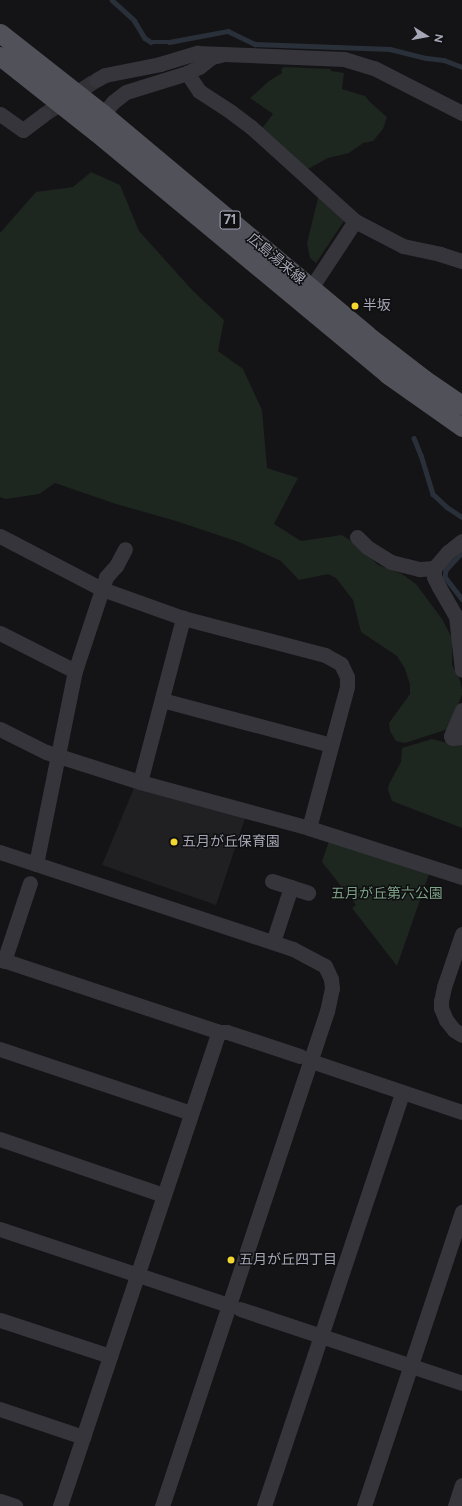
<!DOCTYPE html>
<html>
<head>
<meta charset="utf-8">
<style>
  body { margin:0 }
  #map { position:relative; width:462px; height:1506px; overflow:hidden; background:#141416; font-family:Figtree,"Noto Sans JP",sans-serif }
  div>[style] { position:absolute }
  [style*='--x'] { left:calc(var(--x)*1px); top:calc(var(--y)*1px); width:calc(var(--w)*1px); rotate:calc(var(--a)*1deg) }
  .built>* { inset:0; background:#202023 }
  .green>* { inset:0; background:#1e2620 }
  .stream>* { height:4.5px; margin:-2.25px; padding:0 2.25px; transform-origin:2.25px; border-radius:2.25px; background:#2a3039 }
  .minor-tunnel>* { height:15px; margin-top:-7.5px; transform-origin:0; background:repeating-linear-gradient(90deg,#313136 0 15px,transparent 0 23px) }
  .minor>* { height:15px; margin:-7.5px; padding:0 7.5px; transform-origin:7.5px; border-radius:7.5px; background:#35353b }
  .major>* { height:19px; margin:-9.5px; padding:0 9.5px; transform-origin:9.5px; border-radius:9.5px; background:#51515a }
  .dots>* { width:11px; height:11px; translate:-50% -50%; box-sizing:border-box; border:2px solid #0f0f11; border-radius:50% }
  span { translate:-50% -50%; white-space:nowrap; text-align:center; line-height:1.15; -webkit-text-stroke:3px #0f0f11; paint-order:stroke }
  .shield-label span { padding:1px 3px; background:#0f0f11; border:1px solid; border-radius:3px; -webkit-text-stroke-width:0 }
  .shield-label { font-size:13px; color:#a6a7b6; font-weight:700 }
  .street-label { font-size:14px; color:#a6a7b6 }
  .poi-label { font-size:14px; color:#a6a7b6 }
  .left { translate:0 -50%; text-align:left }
  .park-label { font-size:14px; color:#7ca186 }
  .north { position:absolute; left:406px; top:16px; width:40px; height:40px; -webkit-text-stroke:3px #0f0f11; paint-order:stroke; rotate:101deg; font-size:11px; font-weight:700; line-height:16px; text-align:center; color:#a6a7b6 }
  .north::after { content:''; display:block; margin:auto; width:14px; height:18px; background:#a6a7b6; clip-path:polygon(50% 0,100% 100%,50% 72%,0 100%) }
</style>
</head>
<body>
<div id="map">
  <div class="built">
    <i style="clip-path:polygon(134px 788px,245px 818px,216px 905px,102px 865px)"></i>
  </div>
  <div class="green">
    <i style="clip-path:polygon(284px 67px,330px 69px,331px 71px,344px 73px,342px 89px,365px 96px,371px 103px,387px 117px,383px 129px,373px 141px,363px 143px,349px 153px,328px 158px,306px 170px,259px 132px,273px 114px,250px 98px,269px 81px,282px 73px,281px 69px)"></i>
    <i style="clip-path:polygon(91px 172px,120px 185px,139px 231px,193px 291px,224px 320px,218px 351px,243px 369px,262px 410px,267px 468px,298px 478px,274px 524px,301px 541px,342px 535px,356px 544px,378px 565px,402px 574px,416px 584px,442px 619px,452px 638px,452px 665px,460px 680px,462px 690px,462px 695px,448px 729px,405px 743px,396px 741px,390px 731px,389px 723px,410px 694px,410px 684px,405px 669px,397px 656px,361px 632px,353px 600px,336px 578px,328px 574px,299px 580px,281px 561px,239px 542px,176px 521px,116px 504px,55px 483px,39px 494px,6px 499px,0 497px,0 233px,36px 192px,73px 187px)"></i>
    <i style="clip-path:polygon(319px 194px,344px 221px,316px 263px,310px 258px,307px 243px)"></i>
    <i style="clip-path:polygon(432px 739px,451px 744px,462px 742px,462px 828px,392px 801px,388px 790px,389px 784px,401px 762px,402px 748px)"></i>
    <i style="clip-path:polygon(329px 841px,429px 874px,397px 966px,352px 908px,356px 905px,322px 862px)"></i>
  </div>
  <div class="stream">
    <i style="--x:112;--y:0;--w:30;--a:42"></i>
    <i style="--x:134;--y:20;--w:21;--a:59"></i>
    <i style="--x:145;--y:38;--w:7;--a:34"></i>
    <i style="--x:151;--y:42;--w:18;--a:0"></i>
    <i style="--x:169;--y:42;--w:60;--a:-10.6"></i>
    <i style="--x:228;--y:31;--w:30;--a:26"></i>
    <i style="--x:255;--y:44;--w:135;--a:2.1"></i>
    <i style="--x:390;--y:49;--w:38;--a:14"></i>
    <i style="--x:427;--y:58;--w:17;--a:7"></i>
    <i style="--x:444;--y:60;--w:19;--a:21"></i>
    <i style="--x:414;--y:438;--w:18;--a:68"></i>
    <i style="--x:421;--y:455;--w:41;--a:72.9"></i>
    <i style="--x:433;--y:494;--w:19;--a:43"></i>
    <i style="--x:447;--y:507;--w:18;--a:34"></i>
    <i style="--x:462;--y:553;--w:23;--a:133"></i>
    <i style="--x:446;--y:570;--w:7;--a:98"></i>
    <i style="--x:445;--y:577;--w:28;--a:52"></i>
  </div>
  <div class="minor-tunnel">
    <i style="--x:43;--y:115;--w:64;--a:-33.4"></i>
  </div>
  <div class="minor">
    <i style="--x:187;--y:73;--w:22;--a:56"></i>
    <i style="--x:199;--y:91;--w:38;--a:33"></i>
    <i style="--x:231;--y:112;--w:25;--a:37"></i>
    <i style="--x:251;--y:127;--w:140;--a:42.1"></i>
    <i style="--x:355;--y:221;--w:54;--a:27.5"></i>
    <i style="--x:403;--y:246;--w:38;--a:12"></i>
    <i style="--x:440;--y:254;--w:23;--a:18"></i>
    <i style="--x:96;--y:80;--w:10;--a:-29"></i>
    <i style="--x:105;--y:75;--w:56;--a:-11.3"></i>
    <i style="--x:160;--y:64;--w:39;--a:-17"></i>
    <i style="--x:197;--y:53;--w:147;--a:2.3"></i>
    <i style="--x:344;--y:59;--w:31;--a:17"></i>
    <i style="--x:374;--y:68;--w:99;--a:27.1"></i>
    <i style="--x:0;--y:114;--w:28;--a:35"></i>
    <i style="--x:23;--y:130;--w:25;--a:-37"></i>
    <i style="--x:103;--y:114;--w:16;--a:-50"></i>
    <i style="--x:113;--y:102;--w:16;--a:-38"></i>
    <i style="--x:126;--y:92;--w:64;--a:-17.3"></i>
    <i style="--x:187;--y:73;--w:13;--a:-27"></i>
    <i style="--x:199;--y:67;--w:16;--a:-38"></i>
    <i style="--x:212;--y:57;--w:9;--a:-13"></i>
    <i style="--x:311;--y:288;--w:80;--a:-56.7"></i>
    <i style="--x:0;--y:536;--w:115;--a:27.5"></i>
    <i style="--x:102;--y:589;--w:86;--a:19.7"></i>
    <i style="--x:183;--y:618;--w:147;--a:14.6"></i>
    <i style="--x:325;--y:655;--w:18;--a:29"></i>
    <i style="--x:341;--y:664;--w:14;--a:65"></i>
    <i style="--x:347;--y:677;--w:10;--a:90"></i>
    <i style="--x:347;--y:687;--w:146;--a:105.1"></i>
    <i style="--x:357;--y:537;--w:14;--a:45"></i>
    <i style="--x:367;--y:547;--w:28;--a:32"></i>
    <i style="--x:391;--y:562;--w:30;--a:14"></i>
    <i style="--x:420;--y:569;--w:14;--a:-4"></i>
    <i style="--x:462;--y:541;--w:18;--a:142"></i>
    <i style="--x:448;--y:552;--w:21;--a:131"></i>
    <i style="--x:434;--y:568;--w:9;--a:90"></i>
    <i style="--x:434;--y:577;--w:11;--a:63"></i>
    <i style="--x:439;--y:587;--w:34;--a:60"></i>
    <i style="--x:456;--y:616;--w:54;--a:83.7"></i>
    <i style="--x:0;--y:633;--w:84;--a:26.9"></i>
    <i style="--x:162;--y:700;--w:175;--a:14.9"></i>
    <i style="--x:462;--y:710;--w:28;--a:113"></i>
    <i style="--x:451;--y:736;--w:2;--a:63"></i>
    <i style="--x:452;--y:738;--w:10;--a:-6"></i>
    <i style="--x:0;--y:729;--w:51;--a:26.6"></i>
    <i style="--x:46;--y:752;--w:99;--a:17.7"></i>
    <i style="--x:140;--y:782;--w:175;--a:15.2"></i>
    <i style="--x:309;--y:828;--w:161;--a:17.8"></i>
    <i style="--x:140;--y:782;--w:170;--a:-75.3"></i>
    <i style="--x:0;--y:852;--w:309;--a:18.3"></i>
    <i style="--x:293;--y:949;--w:36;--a:28"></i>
    <i style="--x:325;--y:966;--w:14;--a:65"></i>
    <i style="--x:331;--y:979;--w:9;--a:84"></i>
    <i style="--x:332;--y:988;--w:24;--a:102"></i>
    <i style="--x:327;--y:1011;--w:522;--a:108.43"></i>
    <i style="--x:36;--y:864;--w:197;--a:-78.6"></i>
    <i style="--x:75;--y:671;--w:99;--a:-71.7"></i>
    <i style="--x:106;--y:577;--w:15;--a:-48"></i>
    <i style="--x:116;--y:566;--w:19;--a:-62"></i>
    <i style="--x:272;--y:881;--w:38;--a:18"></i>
    <i style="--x:462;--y:934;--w:56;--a:108.8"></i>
    <i style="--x:444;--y:987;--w:14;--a:102"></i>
    <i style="--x:441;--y:1001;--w:7;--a:90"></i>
    <i style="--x:441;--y:1008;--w:13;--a:67"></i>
    <i style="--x:446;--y:1020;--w:13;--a:51"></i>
    <i style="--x:454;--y:1030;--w:9;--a:32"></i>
    <i style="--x:273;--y:942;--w:58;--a:-71.9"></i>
    <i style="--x:0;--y:959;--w:231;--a:18.4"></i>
    <i style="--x:219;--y:1032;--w:8;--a:0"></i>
    <i style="--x:227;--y:1032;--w:77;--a:18.2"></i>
    <i style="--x:4;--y:961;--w:82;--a:-71.6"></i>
    <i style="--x:0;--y:1049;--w:201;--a:18.5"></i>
    <i style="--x:311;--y:1061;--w:159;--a:18.7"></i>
    <i style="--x:0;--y:1139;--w:173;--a:18.9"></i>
    <i style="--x:0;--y:1229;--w:241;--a:18.4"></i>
    <i style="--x:240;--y:1309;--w:234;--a:18.4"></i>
    <i style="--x:0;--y:1320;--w:116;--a:18.1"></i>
    <i style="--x:0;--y:1409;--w:88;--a:18.6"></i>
    <i style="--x:0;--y:1501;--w:16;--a:18"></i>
    <i style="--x:60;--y:1506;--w:500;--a:-71.5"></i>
    <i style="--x:264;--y:1506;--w:435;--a:-71.5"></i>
    <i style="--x:364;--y:1506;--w:310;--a:-71.6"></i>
    <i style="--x:455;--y:1506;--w:22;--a:-72"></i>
  </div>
  <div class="major">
    <i style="--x:0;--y:33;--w:131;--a:38.2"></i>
    <i style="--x:103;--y:114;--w:344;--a:39.9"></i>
    <i style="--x:367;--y:335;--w:72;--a:37.7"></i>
    <i style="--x:424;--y:379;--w:46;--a:34.4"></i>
    <i style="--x:0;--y:56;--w:122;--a:38.4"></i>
    <i style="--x:96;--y:132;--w:378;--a:39.7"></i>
    <i style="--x:387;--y:374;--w:92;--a:35.2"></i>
  </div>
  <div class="dots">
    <i style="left:355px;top:306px;background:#f2d730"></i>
    <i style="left:174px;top:842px;background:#f2d730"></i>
    <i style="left:231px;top:1260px;background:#f2d730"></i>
  </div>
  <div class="shield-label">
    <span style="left:230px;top:220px">71</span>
  </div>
  <div class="street-label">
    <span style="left:276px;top:259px;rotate:40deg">広島湯来線</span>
  </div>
  <div class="poi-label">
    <span class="left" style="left:363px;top:306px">半坂</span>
    <span class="left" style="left:182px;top:842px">五月が丘保育園</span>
    <span class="left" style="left:239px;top:1260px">五月が丘四丁目</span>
  </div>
  <div class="park-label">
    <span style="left:387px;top:894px">五月が丘第六公園</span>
  </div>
  <div class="north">N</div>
</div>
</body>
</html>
